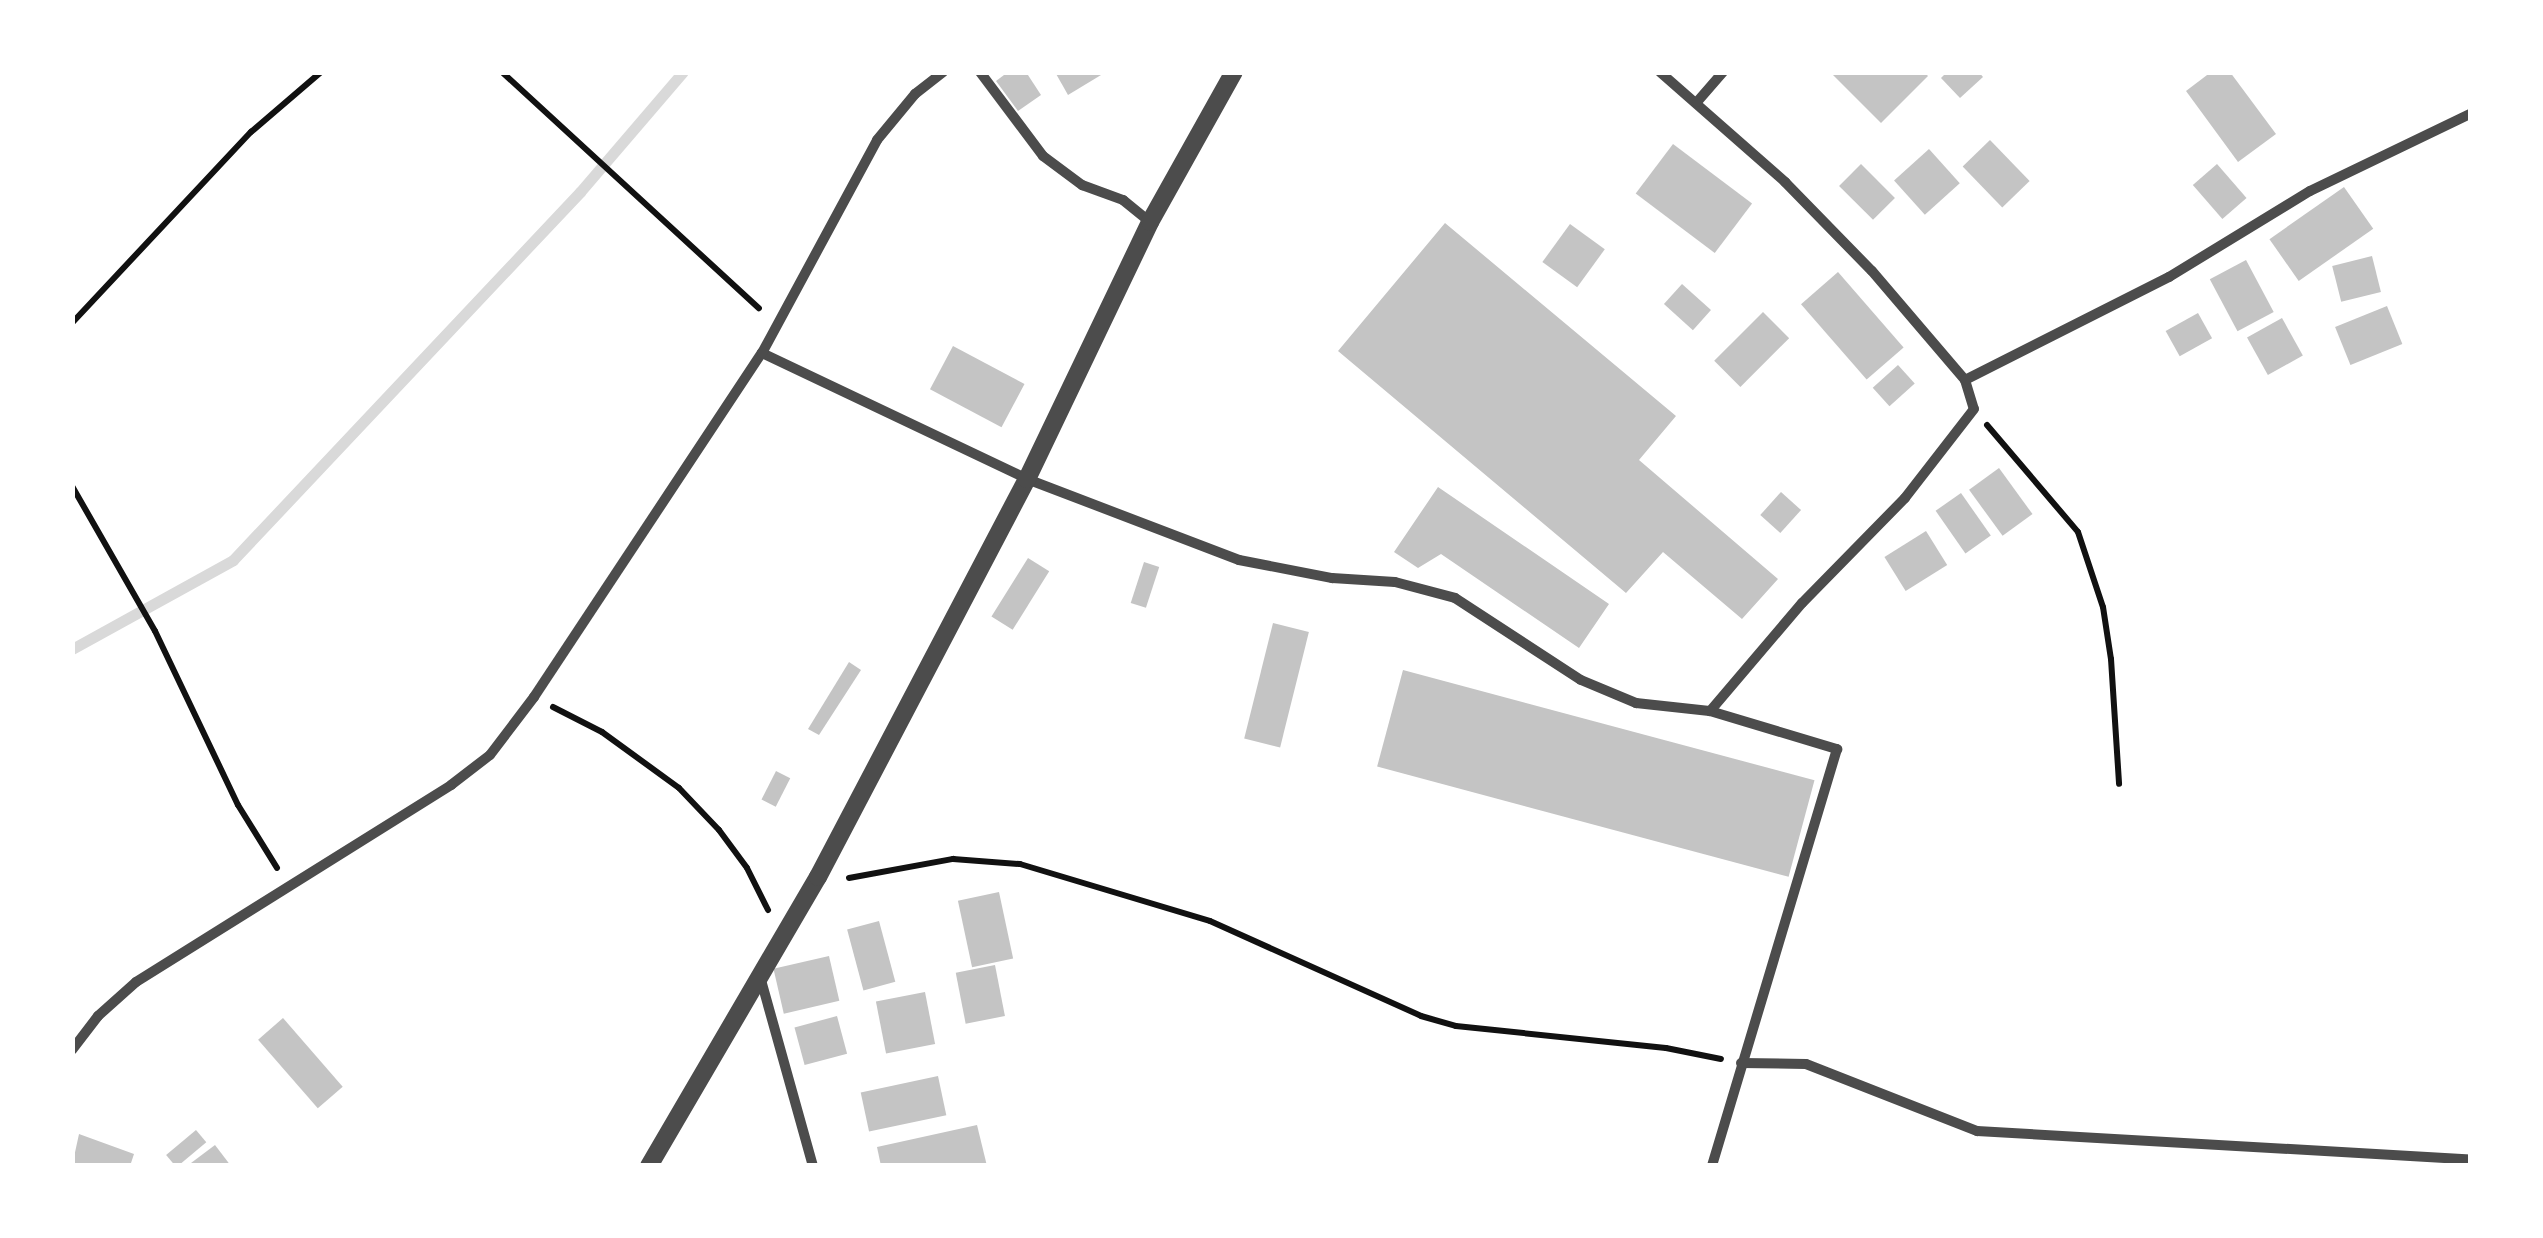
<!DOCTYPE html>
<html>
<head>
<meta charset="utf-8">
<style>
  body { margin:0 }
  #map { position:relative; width:2543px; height:1238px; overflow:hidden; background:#fff; font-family:"Archivo Narrow",sans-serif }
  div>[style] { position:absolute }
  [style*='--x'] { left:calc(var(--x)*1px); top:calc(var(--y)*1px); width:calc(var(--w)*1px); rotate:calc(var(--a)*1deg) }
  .stream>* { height:11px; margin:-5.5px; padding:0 5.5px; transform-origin:5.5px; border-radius:5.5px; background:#d9d9d9 }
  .building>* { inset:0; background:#c4c4c4; transform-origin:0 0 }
  .path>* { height:6px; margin:-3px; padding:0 3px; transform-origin:3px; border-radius:3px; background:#111 }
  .minor>* { height:10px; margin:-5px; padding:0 5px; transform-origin:5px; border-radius:5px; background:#4c4c4c }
  .tertiary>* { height:18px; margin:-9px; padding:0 9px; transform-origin:9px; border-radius:9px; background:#4c4c4c }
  span { translate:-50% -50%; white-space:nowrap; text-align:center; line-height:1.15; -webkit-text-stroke:10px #fff; paint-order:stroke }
  .frame { position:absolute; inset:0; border:75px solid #fff; pointer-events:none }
</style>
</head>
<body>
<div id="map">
  <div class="stream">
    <i style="--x:72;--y:649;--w:184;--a:-28.9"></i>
    <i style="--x:233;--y:560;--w:506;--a:-46.68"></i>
    <i style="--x:580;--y:192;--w:158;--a:-49.4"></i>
  </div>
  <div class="building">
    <i style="clip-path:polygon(1008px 72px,1026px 72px,1041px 95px,1018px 111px,996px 81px)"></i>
    <i style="clip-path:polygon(1055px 72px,1106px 72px,1068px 95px)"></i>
    <i style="clip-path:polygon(1830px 72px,1924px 72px,1928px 76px,1881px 123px)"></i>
    <i style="clip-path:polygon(1947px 72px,1979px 72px,1983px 77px,1960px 98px,1941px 78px)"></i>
    <i style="clip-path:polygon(2211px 72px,2230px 72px,2276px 134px,2238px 162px,2186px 91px)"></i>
    <i style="left:1990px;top:140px;width:57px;height:38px;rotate:46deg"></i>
    <i style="left:1673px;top:144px;width:99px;height:62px;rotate:37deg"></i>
    <i style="left:1929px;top:149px;width:46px;height:47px;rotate:48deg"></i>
    <i style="left:1861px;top:164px;width:48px;height:31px;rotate:45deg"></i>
    <i style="left:2217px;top:164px;width:45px;height:32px;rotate:49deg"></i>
    <i style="left:2344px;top:187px;width:51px;height:91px;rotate:55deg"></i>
    <i style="clip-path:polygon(1445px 223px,1676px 416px,1639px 460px,1778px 579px,1742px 619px,1663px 552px,1626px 593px,1338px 351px)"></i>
    <i style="left:1570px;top:224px;width:43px;height:47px;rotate:36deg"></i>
    <i style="left:2372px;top:256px;width:37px;height:41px;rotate:76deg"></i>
    <i style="left:2246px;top:260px;width:59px;height:41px;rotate:62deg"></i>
    <i style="left:1838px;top:272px;width:100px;height:49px;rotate:49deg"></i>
    <i style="left:1682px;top:284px;width:39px;height:27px;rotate:42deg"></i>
    <i style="left:2387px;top:306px;width:41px;height:56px;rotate:68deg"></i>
    <i style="left:1763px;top:312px;width:37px;height:69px;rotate:45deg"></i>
    <i style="left:2198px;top:313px;width:29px;height:37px;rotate:61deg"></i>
    <i style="left:2282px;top:318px;width:43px;height:40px;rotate:61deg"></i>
    <i style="left:953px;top:346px;width:81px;height:49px;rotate:28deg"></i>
    <i style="left:1898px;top:365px;width:25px;height:34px;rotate:48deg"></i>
    <i style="left:1999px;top:468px;width:57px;height:37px;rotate:54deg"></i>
    <i style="clip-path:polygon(1438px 487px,1609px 604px,1579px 648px,1441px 554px,1418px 568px,1394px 552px)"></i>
    <i style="left:1781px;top:492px;width:27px;height:31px;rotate:42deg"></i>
    <i style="left:1961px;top:493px;width:52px;height:31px;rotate:55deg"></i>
    <i style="left:1926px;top:531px;width:40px;height:49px;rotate:58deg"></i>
    <i style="left:1028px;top:558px;width:25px;height:69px;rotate:32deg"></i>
    <i style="left:1144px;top:562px;width:16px;height:43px;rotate:18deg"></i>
    <i style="left:1273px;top:623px;width:37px;height:119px;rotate:14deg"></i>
    <i style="clip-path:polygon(849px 662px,861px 670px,819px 735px,808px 729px)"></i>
    <i style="left:1403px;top:670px;width:426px;height:100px;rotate:15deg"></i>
    <i style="left:776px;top:771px;width:16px;height:32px;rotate:27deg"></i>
    <i style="left:999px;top:892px;width:68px;height:42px;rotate:78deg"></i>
    <i style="left:879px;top:921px;width:63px;height:33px;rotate:75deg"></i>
    <i style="left:829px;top:956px;width:46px;height:57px;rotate:77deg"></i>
    <i style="left:995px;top:965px;width:52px;height:40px;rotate:79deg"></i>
    <i style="left:925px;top:992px;width:53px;height:50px;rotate:79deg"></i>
    <i style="left:837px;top:1016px;width:39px;height:44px;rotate:75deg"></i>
    <i style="left:283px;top:1018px;width:91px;height:33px;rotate:49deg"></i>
    <i style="left:938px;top:1076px;width:40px;height:79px;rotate:78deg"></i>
    <i style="clip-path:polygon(977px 1125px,987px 1166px,881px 1166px,877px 1147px)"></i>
    <i style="left:196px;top:1130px;width:16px;height:39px;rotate:50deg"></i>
    <i style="clip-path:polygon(79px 1134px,134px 1154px,130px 1166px,72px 1166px)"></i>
    <i style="clip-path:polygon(215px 1145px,231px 1166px,187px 1166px)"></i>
  </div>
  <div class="path">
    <i style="--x:502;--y:72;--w:349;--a:42.6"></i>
    <i style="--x:72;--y:323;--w:262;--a:-46.9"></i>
    <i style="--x:251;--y:132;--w:92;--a:-40.6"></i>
    <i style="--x:1987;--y:425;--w:140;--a:49.6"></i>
    <i style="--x:2078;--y:532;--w:79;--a:71.6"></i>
    <i style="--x:2103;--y:607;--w:53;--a:81.3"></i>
    <i style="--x:2111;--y:659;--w:125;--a:86.3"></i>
    <i style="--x:72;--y:486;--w:167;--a:60.2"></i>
    <i style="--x:155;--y:631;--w:193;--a:64.5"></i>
    <i style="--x:238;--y:805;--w:74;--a:58.2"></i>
    <i style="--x:553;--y:707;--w:55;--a:27"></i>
    <i style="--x:602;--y:732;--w:95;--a:36"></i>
    <i style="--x:679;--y:788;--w:58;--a:46.4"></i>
    <i style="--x:719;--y:830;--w:47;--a:53.6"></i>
    <i style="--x:747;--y:868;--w:47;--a:63.4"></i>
    <i style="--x:849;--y:878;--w:106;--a:-10.4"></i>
    <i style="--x:953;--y:859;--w:67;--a:4.3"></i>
    <i style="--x:1020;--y:864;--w:198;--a:16.7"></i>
    <i style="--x:1210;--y:921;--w:231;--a:24.2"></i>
    <i style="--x:1421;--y:1016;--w:36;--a:16"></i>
    <i style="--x:1456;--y:1026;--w:211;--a:6"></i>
    <i style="--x:1666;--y:1048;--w:56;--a:11.3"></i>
  </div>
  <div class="minor">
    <i style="--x:980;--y:72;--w:105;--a:53.1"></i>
    <i style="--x:1043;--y:156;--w:49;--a:36.6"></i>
    <i style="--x:1082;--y:185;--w:44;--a:20.1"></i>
    <i style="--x:1123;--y:200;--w:35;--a:39"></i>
    <i style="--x:1660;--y:72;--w:167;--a:41.3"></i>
    <i style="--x:1785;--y:182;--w:124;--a:45.7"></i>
    <i style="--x:1872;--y:271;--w:143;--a:49.5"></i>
    <i style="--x:1965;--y:380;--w:30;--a:73"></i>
    <i style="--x:1974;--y:409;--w:113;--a:127.8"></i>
    <i style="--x:1905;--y:498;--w:147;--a:134.4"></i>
    <i style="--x:1802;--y:603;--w:142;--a:130.4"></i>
    <i style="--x:1710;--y:711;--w:133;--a:16.7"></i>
    <i style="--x:1837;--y:749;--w:435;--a:106.7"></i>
    <i style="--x:1697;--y:102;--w:40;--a:-49"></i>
    <i style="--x:762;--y:353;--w:293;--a:25.4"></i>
    <i style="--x:1027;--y:479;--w:227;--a:20.9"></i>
    <i style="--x:1239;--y:560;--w:95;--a:11"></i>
    <i style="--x:1332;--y:578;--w:63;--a:3.6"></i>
    <i style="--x:1395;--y:582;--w:62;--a:14.9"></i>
    <i style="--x:1455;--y:598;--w:150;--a:33.1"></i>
    <i style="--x:1581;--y:680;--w:60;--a:22.7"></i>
    <i style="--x:1636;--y:703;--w:74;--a:6.2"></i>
    <i style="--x:1965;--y:380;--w:229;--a:-26.8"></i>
    <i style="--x:2169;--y:277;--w:165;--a:-31.4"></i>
    <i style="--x:2310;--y:191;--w:178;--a:-25.7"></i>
    <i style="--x:761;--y:980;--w:193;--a:74.4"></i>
    <i style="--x:72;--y:1050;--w:43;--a:-52.6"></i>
    <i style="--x:98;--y:1016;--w:51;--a:-41.8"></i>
    <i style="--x:136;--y:982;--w:372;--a:-32"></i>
    <i style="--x:451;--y:785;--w:49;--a:-37.6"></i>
    <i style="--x:490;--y:755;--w:73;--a:-52.8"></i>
    <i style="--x:534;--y:697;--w:413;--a:-56.5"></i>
    <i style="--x:762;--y:353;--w:242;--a:-61.6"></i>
    <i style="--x:877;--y:140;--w:60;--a:-50.4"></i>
    <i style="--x:915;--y:94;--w:36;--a:-38"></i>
    <i style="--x:1741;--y:1063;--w:65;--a:0.9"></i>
    <i style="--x:1806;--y:1064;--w:184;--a:21.4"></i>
    <i style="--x:1977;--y:1131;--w:494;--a:3.3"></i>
  </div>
  <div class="tertiary">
    <i style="--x:649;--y:1166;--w:335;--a:-59.7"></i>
    <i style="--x:818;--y:877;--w:450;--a:-62.3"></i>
    <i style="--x:1027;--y:479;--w:285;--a:-64.4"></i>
    <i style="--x:1150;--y:222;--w:172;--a:-60.8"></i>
  </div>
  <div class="frame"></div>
</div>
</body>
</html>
